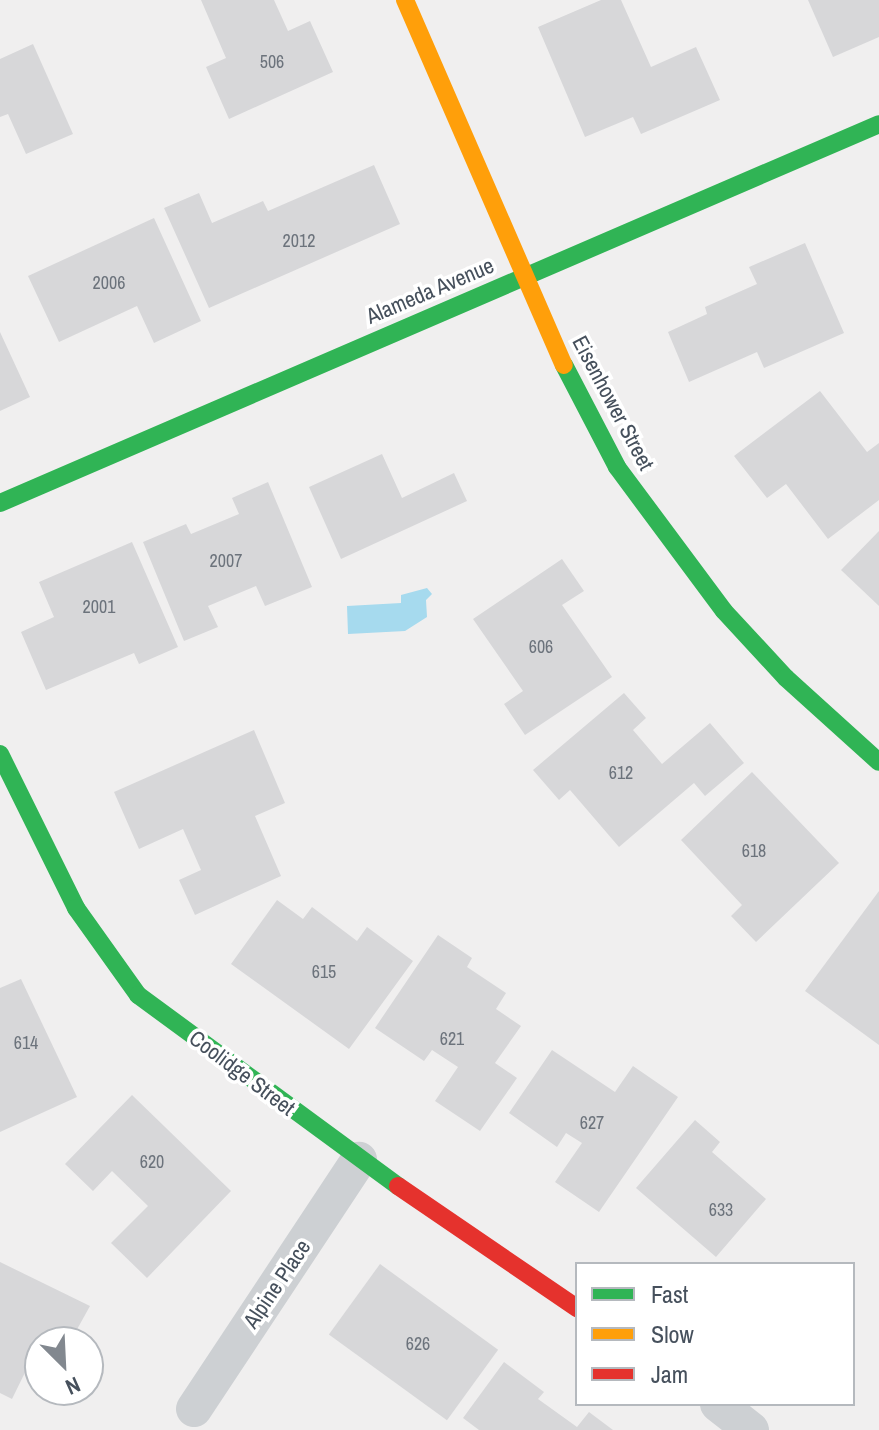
<!DOCTYPE html>
<html>
<head>
<meta charset="utf-8">
<style>
  body { margin:0 }
  #map { position:relative; width:879px; height:1430px; overflow:hidden; background:#f0efef; font-family:"Archivo Narrow",sans-serif }
  div>[style] { position:absolute }
  [style*='--x'] { left:calc(var(--x)*1px); top:calc(var(--y)*1px); width:calc(var(--w)*1px); rotate:calc(var(--a)*1deg) }
  .water>* { inset:0; background:#a6daee }
  .building>* { inset:0; background:#d7d7d9; transform-origin:0 0 }
  .street>* { height:36px; margin:-18px; padding:0 18px; transform-origin:18px; border-radius:18px; background:#cdd0d3 }
  .fast>* { height:18px; margin:-9px; padding:0 9px; transform-origin:9px; border-radius:9px; background:#30b455 }
  .slow>* { height:18px; margin:-9px; padding:0 9px; transform-origin:9px; border-radius:9px; background:#ff9f0a }
  .jam>* { height:18px; margin:-9px; padding:0 9px; transform-origin:9px; border-radius:9px; background:#e5322d }
  span { translate:-50% -50%; white-space:nowrap; text-align:center; line-height:1.15; -webkit-text-stroke:7px #fff; paint-order:stroke }
  .number-label { font-size:18px; color:#6c737c }
  .number-label span { -webkit-text-stroke-width:0 }
  .street-label { font-size:22px; color:#46505c }
  .legend { position:absolute; left:575px; top:1262px; width:280px; height:144px; box-sizing:border-box; background:#fff; border:2px solid #b5b9be; margin:0; padding:10px 14px; list-style:none; font-size:24px; color:#46505c }
  .legend li { display:flex; align-items:center; gap:16px; height:40px }
  .legend b { width:40px; border:2px solid #b5b9be }
  .north { position:absolute; left:24px; top:1326px; width:80px; height:80px; box-sizing:border-box; background:#fff; border:2px solid #b5b9be; border-radius:50%; rotate:156deg; font-size:22px; font-weight:700; line-height:32px; text-align:center; color:#46505c }
  .north::after { content:''; display:block; margin:auto; width:28px; height:36px; background:#82888f; clip-path:polygon(50% 0,100% 100%,50% 72%,0 100%) }
</style>
</head>
<body>
<div id="map">
  <div class="water">
    <i style="clip-path:polygon(427px 588px,432px 594px,426px 600px,427px 617px,405px 631px,348px 634px,347px 606px,401px 603px,401px 595px)"></i>
  </div>
  <div class="building">
    <i style="clip-path:polygon(201px 0,274px 0,288px 31px,310px 21px,333px 72px,229px 119px,206px 67px,226px 58px)"></i>
    <i style="clip-path:polygon(601px 0,621px 0,651px 67px,696px 47px,720px 100px,641px 134px,633px 117px,585px 137px,538px 27px)"></i>
    <i style="clip-path:polygon(808px 0,879px 0,879px 37px,833px 57px)"></i>
    <i style="clip-path:polygon(33px 44px,73px 134px,26px 154px,8px 114px,0 117px,0 59px)"></i>
    <i style="clip-path:polygon(374px 165px,400px 224px,209px 308px,164px 208px,199px 193px,212px 223px,263px 201px,268px 211px)"></i>
    <i style="clip-path:polygon(154px 218px,201px 321px,154px 343px,137px 306px,59px 342px,28px 276px)"></i>
    <i style="clip-path:polygon(805px 243px,844px 333px,764px 368px,757px 352px,689px 382px,668px 332px,707px 314px,705px 307px,757px 284px,749px 267px)"></i>
    <i style="clip-path:polygon(0 332px,30px 397px,0 411px)"></i>
    <i style="clip-path:polygon(820px 391px,867px 452px,879px 443px,879px 500px,828px 539px,786px 484px,767px 498px,734px 456px)"></i>
    <i style="clip-path:polygon(382px 454px,402px 498px,454px 473px,467px 501px,341px 559px,309px 487px)"></i>
    <i style="clip-path:polygon(268px 482px,312px 587px,265px 606px,256px 586px,208px 606px,218px 627px,184px 641px,143px 542px,186px 524px,191px 534px,239px 514px,232px 498px)"></i>
    <i style="clip-path:polygon(879px 531px,879px 606px,841px 570px)"></i>
    <i style="clip-path:polygon(132px 542px,178px 647px,139px 664px,134px 653px,46px 690px,21px 632px,54px 617px,39px 582px)"></i>
    <i style="clip-path:polygon(562px 559px,584px 591px,562px 605px,612px 677px,525px 735px,504px 704px,523px 691px,473px 619px)"></i>
    <i style="clip-path:polygon(624px 693px,646px 718px,633px 730px,662px 764px,710px 723px,744px 763px,705px 796px,694px 783px,619px 847px,570px 790px,559px 800px,533px 770px)"></i>
    <i style="clip-path:polygon(254px 730px,285px 803px,255px 816px,281px 876px,195px 915px,179px 880px,201px 870px,183px 829px,139px 849px,114px 792px)"></i>
    <i style="clip-path:polygon(752px 772px,839px 863px,756px 942px,731px 916px,742px 905px,681px 840px)"></i>
    <i style="clip-path:polygon(879px 891px,879px 1045px,805px 991px)"></i>
    <i style="clip-path:polygon(277px 900px,303px 919px,312px 907px,357px 941px,367px 927px,413px 961px,349px 1049px,231px 964px)"></i>
    <i style="clip-path:polygon(438px 935px,472px 958px,467px 967px,506px 993px,496px 1009px,521px 1026px,495px 1063px,517px 1078px,480px 1131px,435px 1101px,458px 1067px,432px 1050px,424px 1061px,375px 1028px)"></i>
    <i style="clip-path:polygon(21px 979px,77px 1097px,0 1132px,0 988px)"></i>
    <i style="clip-path:polygon(552px 1050px,615px 1092px,633px 1066px,678px 1097px,599px 1212px,555px 1182px,582px 1143px,566px 1133px,557px 1147px,509px 1113px)"></i>
    <i style="clip-path:polygon(132px 1095px,231px 1191px,147px 1278px,111px 1243px,148px 1206px,112px 1171px,93px 1191px,65px 1164px)"></i>
    <i style="clip-path:polygon(695px 1120px,720px 1142px,712px 1152px,766px 1199px,716px 1257px,636px 1188px)"></i>
    <i style="clip-path:polygon(0 1262px,90px 1306px,70px 1342px,40px 1342px,12px 1399px,0 1393px)"></i>
    <i style="left:380px;top:1264px;width:146px;height:87px;rotate:36deg"></i>
    <i style="clip-path:polygon(504px 1362px,544px 1392px,538px 1399px,577px 1427px,589px 1412px,613px 1430px,479px 1430px,463px 1418px)"></i>
  </div>
  <div class="street">
    <i style="--x:718;--y:1404;--w:42;--a:38.2"></i>
    <i style="--x:194;--y:1409;--w:299;--a:-56.5"></i>
  </div>
  <div class="fast">
    <i style="--x:564;--y:365;--w:115;--a:62.5"></i>
    <i style="--x:617;--y:467;--w:179;--a:53.4"></i>
    <i style="--x:724;--y:611;--w:91;--a:47.2"></i>
    <i style="--x:786;--y:678;--w:125;--a:42.1"></i>
    <i style="--x:0;--y:503;--w:957;--a:-23.32"></i>
    <i style="--x:0;--y:754;--w:172;--a:63.7"></i>
    <i style="--x:76;--y:908;--w:107;--a:54.5"></i>
    <i style="--x:138;--y:995;--w:323;--a:36.3"></i>
  </div>
  <div class="slow">
    <i style="--x:405;--y:0;--w:398;--a:66.5"></i>
  </div>
  <div class="jam">
    <i style="--x:398;--y:1186;--w:217;--a:34.3"></i>
  </div>
  <div class="number-label">
    <span style="left:272px;top:62px">506</span>
    <span style="left:299px;top:241px">2012</span>
    <span style="left:109px;top:283px">2006</span>
    <span style="left:226px;top:561px">2007</span>
    <span style="left:99px;top:607px">2001</span>
    <span style="left:541px;top:647px">606</span>
    <span style="left:621px;top:773px">612</span>
    <span style="left:754px;top:851px">618</span>
    <span style="left:324px;top:972px">615</span>
    <span style="left:452px;top:1039px">621</span>
    <span style="left:26px;top:1043px">614</span>
    <span style="left:592px;top:1123px">627</span>
    <span style="left:152px;top:1162px">620</span>
    <span style="left:721px;top:1210px">633</span>
    <span style="left:418px;top:1344px">626</span>
  </div>
  <div class="street-label">
    <span style="left:430px;top:291px;rotate:-23deg">Alameda Avenue</span>
    <span style="left:613px;top:403px;rotate:62deg">Eisenhower Street</span>
    <span style="left:242px;top:1073px;rotate:37deg">Coolidge Street</span>
    <span style="left:277px;top:1284px;rotate:-56deg">Alpine Place</span>
  </div>
  <ul class="legend">
  <li><b style="height:10px;background:#30b455"></b>Fast</li>
  <li><b style="height:10px;background:#ff9f0a"></b>Slow</li>
  <li><b style="height:10px;background:#e5322d"></b>Jam</li>
  </ul>
  <div class="north">N</div>
</div>
</body>
</html>
